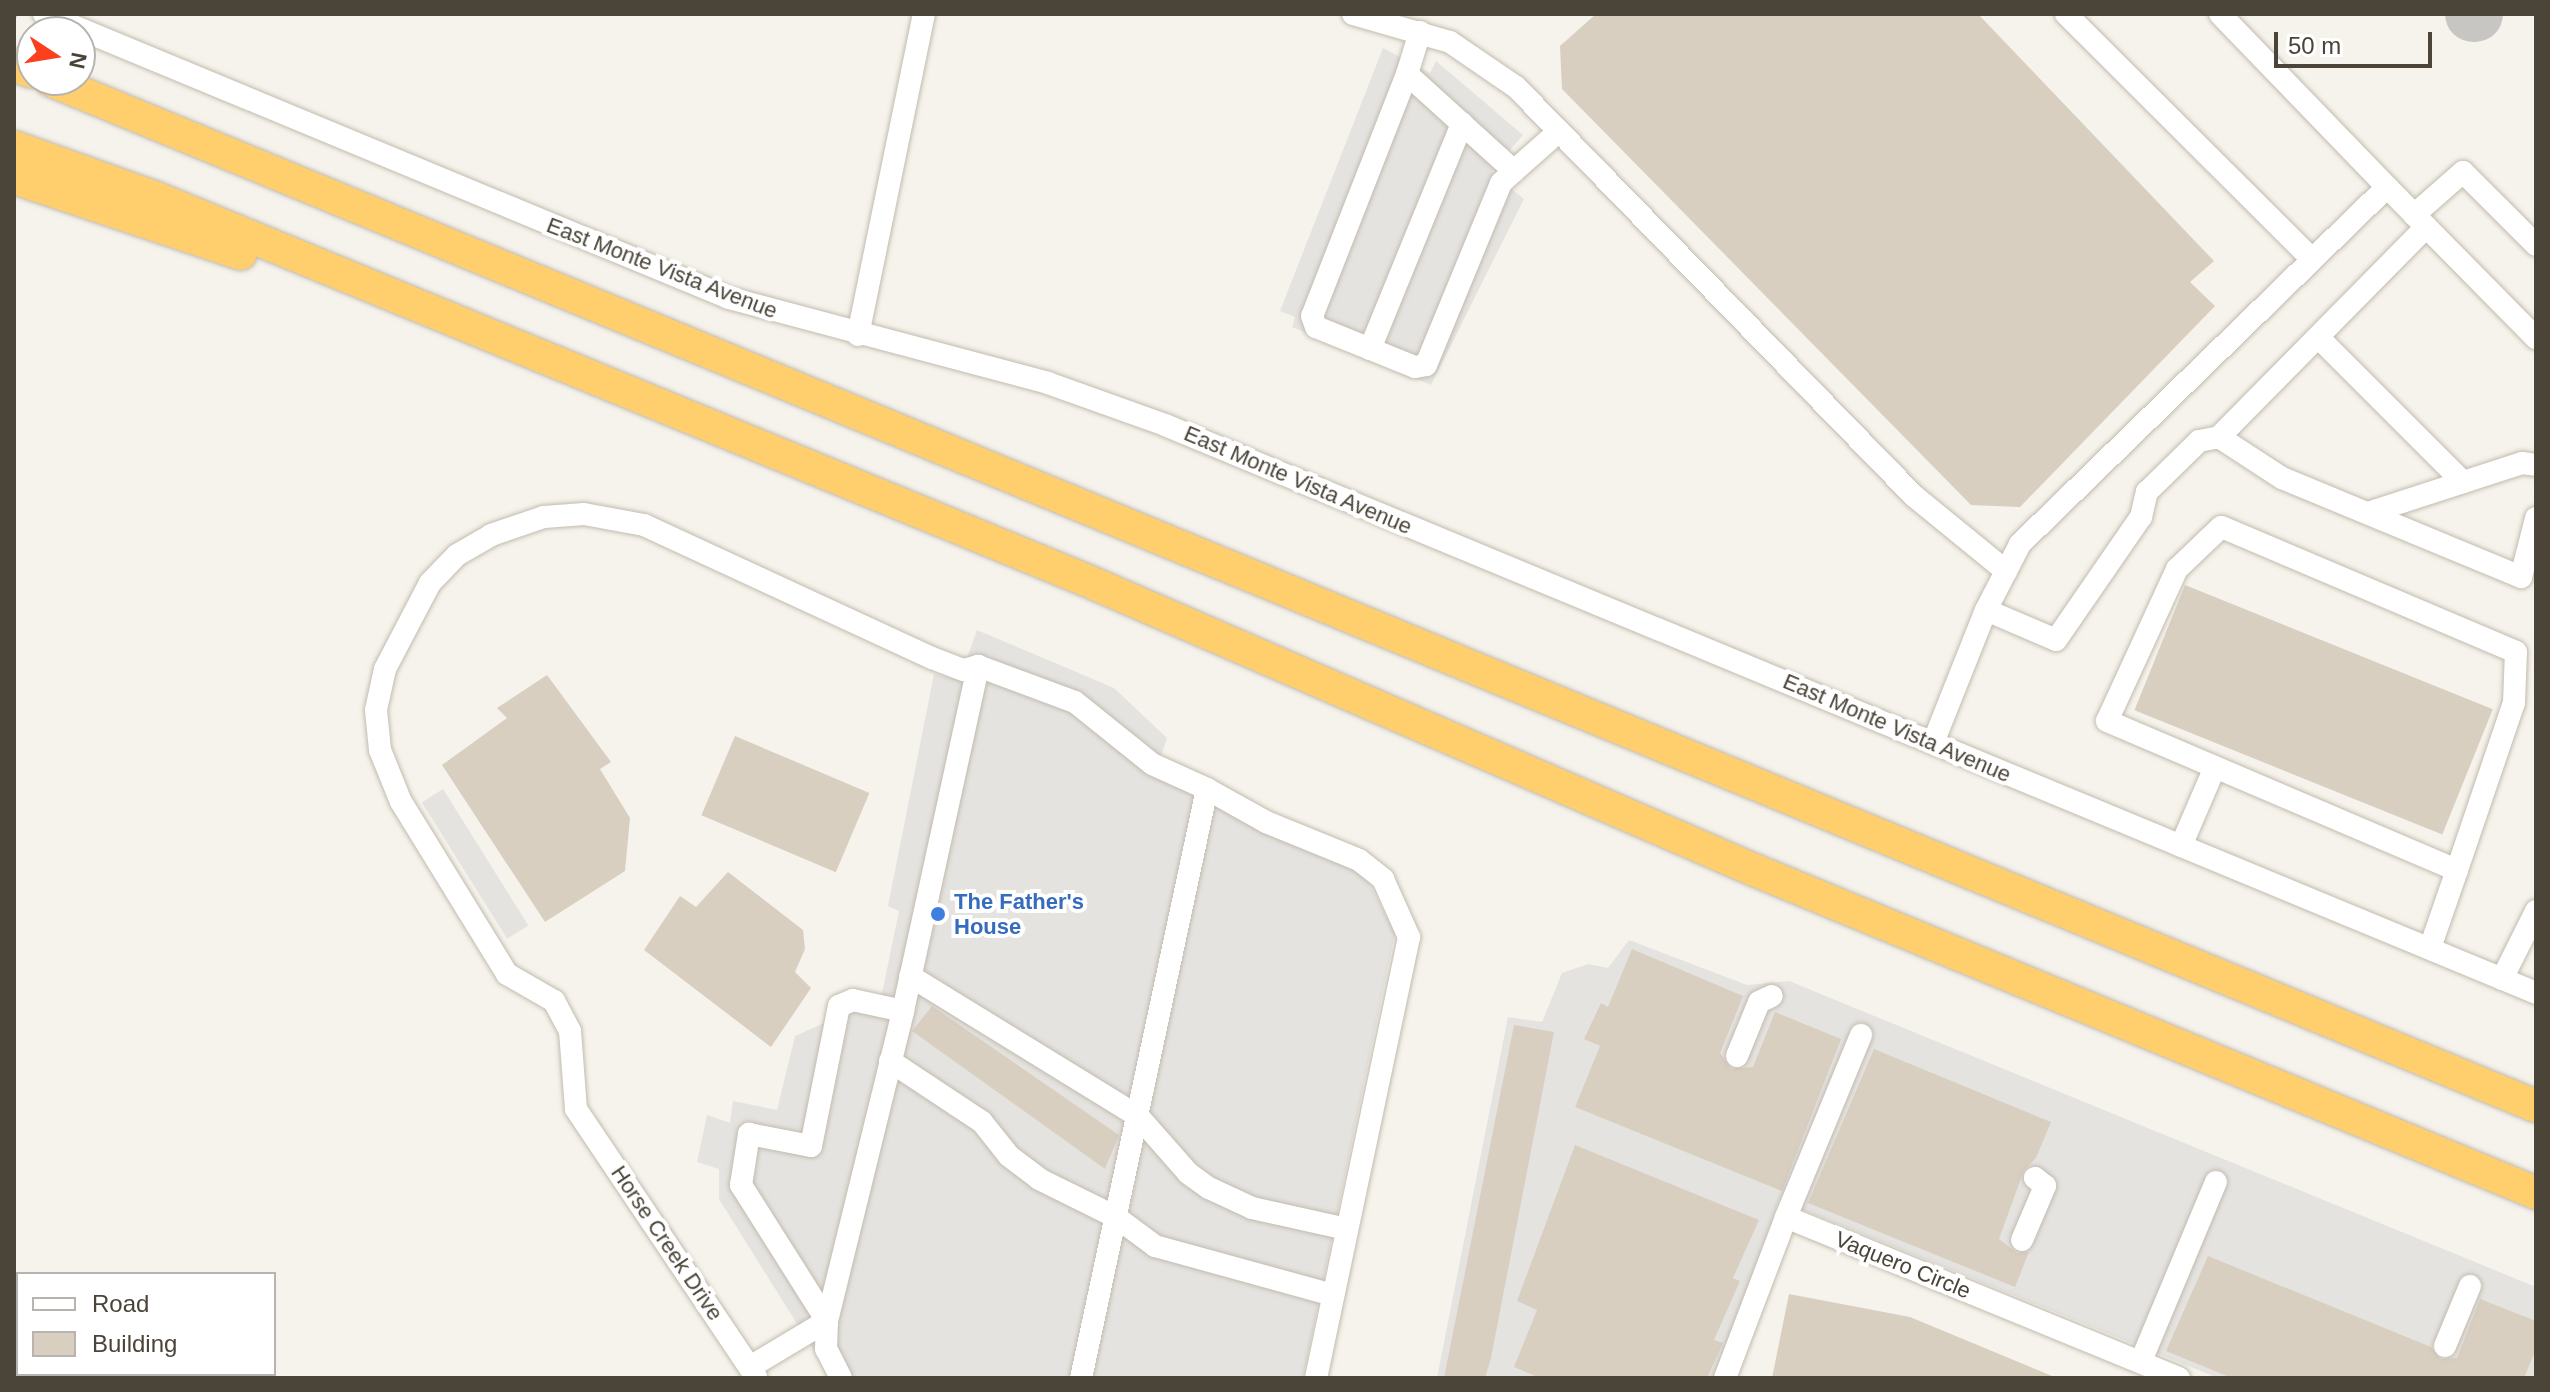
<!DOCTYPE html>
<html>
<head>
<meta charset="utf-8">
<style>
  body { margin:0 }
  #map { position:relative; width:2550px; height:1392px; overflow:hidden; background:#f6f3ec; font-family:Helvetica,sans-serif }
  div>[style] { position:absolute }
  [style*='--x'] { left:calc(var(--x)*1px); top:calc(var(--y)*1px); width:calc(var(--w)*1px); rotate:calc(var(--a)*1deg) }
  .parking>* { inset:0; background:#e5e3e0; transform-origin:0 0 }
  .stream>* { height:6px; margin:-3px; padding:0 3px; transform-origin:3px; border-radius:3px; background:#a9d4f2 }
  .taxiway>* { height:56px; margin:-28px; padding:0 28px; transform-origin:28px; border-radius:28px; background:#c8c6c3 }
  .building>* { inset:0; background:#d8cfc1; transform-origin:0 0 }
  .roads { filter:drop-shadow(0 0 2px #c2bbae) drop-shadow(0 0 2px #c2bbae) }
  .minor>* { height:22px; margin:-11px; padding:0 11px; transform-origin:11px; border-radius:11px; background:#fff }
  .highway>* { height:32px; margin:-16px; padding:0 16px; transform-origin:16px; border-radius:16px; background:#ffcf6e }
  .dots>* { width:22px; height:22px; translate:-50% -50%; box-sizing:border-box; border:4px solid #fff; border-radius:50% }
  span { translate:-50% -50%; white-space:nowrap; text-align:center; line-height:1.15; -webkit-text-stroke:8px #fff; paint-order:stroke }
  .street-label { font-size:22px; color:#4b4439 }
  .shop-label { font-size:22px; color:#366cbe; font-weight:700 }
  .left { translate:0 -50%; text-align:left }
  .frame { position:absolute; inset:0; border:16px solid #4b4439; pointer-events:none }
  .legend { position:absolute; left:16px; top:1272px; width:260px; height:104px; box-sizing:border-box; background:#fff; border:2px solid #b7b4b0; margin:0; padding:10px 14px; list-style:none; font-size:24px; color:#4b4439 }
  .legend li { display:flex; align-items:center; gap:16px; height:40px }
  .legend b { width:40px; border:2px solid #b7b4b0 }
  .north { position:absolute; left:16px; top:16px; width:80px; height:80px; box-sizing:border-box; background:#fff; border:2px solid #b7b4b0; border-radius:50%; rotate:102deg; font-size:22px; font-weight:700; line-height:32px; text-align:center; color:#4b4439 }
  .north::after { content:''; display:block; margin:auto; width:28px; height:36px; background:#fc3f1d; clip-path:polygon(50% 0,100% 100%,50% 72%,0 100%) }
  .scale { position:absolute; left:2274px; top:32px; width:158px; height:36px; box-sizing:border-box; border:4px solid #4b4439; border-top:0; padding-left:10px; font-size:24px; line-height:28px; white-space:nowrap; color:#4b4439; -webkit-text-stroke:6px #fff; paint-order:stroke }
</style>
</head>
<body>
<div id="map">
  <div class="parking">
    <i style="clip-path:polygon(1383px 48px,1430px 73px,1436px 61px,1523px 135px,1491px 172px,1524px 199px,1431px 385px,1292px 327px,1295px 317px,1280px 311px)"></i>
    <i style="clip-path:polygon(977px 630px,1114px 688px,1167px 738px,1154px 777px,1361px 867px,1395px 933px,1303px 1378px,831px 1378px,719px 1199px,719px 1169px,697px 1162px,707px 1115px,730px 1123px,733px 1101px,777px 1110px,795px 1036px,881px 998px,899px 911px,888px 906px,934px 674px,959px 680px)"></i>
    <i style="left:443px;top:789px;width:161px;height:25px;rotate:58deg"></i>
    <i style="clip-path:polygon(1629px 940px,1747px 985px,1789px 981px,2536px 1287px,2536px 1378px,2218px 1378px,1779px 1200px,1716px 1378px,1437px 1378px,1508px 1017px,1542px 1022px,1562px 973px,1588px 964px,1608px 968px)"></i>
  </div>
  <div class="stream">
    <i style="--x:14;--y:16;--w:2;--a:-63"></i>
  </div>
  <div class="taxiway">
    <i style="--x:2473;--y:14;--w:2;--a:0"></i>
  </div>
  <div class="building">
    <i style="clip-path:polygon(1596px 14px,1978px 14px,2214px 261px,2190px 282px,2215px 306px,2020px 507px,1971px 505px,1562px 89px,1560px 46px)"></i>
    <i style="left:2185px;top:585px;width:332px;height:135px;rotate:22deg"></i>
    <i style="clip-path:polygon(547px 675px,611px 762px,600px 769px,630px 818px,625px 871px,545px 922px,442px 765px,507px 718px,497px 708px)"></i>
    <i style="left:735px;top:736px;width:146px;height:86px;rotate:23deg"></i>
    <i style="clip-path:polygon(728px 872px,803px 930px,805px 949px,795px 972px,811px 988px,771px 1047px,644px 950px,680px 896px,696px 907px)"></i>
    <i style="clip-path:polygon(1632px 949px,1743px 996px,1720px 1053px,1731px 1069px,1753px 1067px,1775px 1012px,1841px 1039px,1782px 1191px,1575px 1107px,1600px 1046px,1584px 1039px,1601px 1003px,1608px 1007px)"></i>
    <i style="clip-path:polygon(932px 1006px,1119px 1135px,1105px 1169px,912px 1031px)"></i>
    <i style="clip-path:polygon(1514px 1025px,1554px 1032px,1491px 1358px,1485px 1378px,1444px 1378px)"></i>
    <i style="clip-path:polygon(1874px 1049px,2051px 1122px,2036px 1158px,2024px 1170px,1999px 1239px,2017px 1253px,2029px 1252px,2015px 1287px,1808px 1203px)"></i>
    <i style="clip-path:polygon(1575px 1145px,1759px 1220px,1733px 1278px,1740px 1281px,1714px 1340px,1723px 1343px,1707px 1378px,1540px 1378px,1514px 1367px,1537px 1310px,1517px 1301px)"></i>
    <i style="clip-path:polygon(2208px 1256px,2431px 1347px,2440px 1359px,2457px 1358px,2480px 1299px,2536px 1321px,2536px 1349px,2524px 1378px,2232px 1378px,2166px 1351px)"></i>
    <i style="clip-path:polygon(1789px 1294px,1910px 1317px,2057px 1378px,1772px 1378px)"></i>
  </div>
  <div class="roads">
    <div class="minor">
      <i style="--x:44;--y:14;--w:742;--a:22.52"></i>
      <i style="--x:729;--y:298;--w:330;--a:14.9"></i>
      <i style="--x:1048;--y:383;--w:124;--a:19.7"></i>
      <i style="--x:1165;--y:425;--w:1484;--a:22.5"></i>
      <i style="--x:1353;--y:14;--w:101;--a:16.1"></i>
      <i style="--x:1450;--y:42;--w:80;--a:34.3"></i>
      <i style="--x:1516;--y:87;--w:571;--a:45.78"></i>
      <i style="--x:1914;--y:496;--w:119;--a:39.2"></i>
      <i style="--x:2066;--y:14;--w:347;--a:44.9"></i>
      <i style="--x:1407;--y:74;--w:44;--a:-72.8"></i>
      <i style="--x:1514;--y:171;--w:144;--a:-137.8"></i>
      <i style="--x:1407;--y:74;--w:260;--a:111.4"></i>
      <i style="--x:1312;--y:316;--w:12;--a:70"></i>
      <i style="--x:1316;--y:327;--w:107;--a:22"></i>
      <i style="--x:1415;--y:367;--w:11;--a:-10"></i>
      <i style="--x:1426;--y:365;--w:197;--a:-67.6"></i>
      <i style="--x:1501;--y:183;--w:18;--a:-43"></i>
      <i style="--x:1514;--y:171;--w:60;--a:-41.6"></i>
      <i style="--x:2387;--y:187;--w:212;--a:45.4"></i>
      <i style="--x:2414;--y:215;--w:65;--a:-41.3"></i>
      <i style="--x:2463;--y:172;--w:103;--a:45"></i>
      <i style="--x:858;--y:335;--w:328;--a:-78.4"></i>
      <i style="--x:2319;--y:338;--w:204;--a:45"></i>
      <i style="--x:1370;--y:349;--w:244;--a:-67.8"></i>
      <i style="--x:2219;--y:437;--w:295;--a:-45.4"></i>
      <i style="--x:2368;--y:513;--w:162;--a:-18"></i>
      <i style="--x:2522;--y:463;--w:14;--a:8"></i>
      <i style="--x:1986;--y:610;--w:76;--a:23.2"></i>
      <i style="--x:2056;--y:640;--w:150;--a:-55.4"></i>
      <i style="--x:2141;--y:517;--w:26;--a:-77"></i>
      <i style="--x:2147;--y:492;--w:73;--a:-44.4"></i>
      <i style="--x:2199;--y:441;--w:20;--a:-11"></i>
      <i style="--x:2219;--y:437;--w:75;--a:33.1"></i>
      <i style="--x:2282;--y:478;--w:259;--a:22.5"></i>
      <i style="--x:2521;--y:577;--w:61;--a:-75.7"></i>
      <i style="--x:1933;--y:743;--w:143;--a:-68.3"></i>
      <i style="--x:1986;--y:610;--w:74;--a:-62.7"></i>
      <i style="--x:2020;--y:544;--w:512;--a:-44.21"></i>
      <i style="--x:2387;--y:187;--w:240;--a:-134"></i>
      <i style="--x:1207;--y:789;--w:68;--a:29.2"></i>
      <i style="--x:1266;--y:822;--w:100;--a:22.2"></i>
      <i style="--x:1359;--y:860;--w:31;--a:38"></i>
      <i style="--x:1383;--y:879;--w:64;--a:65.9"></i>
      <i style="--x:1409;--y:937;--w:451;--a:101.9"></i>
      <i style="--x:2181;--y:846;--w:86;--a:-66.7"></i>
      <i style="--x:2430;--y:948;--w:83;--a:-70.9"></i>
      <i style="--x:2457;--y:870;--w:176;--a:-71.2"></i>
      <i style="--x:2514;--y:703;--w:51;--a:-87.8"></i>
      <i style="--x:2516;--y:652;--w:320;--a:-157"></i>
      <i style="--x:2221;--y:527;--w:61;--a:136.3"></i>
      <i style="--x:2177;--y:569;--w:167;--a:114.7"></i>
      <i style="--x:2107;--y:721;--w:380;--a:23.1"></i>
      <i style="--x:910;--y:976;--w:268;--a:31.6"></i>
      <i style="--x:1138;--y:1116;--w:76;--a:48.7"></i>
      <i style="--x:1188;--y:1173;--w:26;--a:36"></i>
      <i style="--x:1209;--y:1188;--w:47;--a:24.9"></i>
      <i style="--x:1252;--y:1208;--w:97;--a:12.5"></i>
      <i style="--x:2502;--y:979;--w:76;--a:-63.4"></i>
      <i style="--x:1737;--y:1056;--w:58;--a:-67.8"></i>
      <i style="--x:1759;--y:1002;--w:14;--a:-25"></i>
      <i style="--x:890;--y:1061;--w:110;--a:33.5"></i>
      <i style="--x:982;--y:1122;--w:43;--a:51.5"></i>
      <i style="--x:1009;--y:1156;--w:38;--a:37"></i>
      <i style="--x:1039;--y:1179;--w:86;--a:26.3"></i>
      <i style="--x:1116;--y:1217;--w:49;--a:36.6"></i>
      <i style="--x:1155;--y:1246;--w:185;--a:15.4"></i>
      <i style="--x:1786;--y:1217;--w:197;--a:-67.6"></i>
      <i style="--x:2022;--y:1240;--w:59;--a:-66.9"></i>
      <i style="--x:2045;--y:1186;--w:13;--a:-141"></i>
      <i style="--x:2445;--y:1346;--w:65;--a:-67.4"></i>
      <i style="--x:2141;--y:1361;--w:194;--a:-67.3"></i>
      <i style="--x:750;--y:1367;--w:90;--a:-30.9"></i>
      <i style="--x:827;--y:1321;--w:161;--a:-122.3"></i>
      <i style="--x:741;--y:1185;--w:52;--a:-81.1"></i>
      <i style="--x:749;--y:1134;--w:63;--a:11"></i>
      <i style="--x:811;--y:1146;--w:143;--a:-78.7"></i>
      <i style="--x:839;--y:1006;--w:15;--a:-23"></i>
      <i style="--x:853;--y:1000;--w:51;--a:12.4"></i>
      <i style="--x:903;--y:1011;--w:353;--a:-77.7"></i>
      <i style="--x:978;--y:666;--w:103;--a:20.4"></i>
      <i style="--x:1075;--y:702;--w:99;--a:38.8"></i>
      <i style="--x:1152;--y:764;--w:60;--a:24.4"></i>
      <i style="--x:1207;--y:789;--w:602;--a:102.07"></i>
      <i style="--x:756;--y:1377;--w:323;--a:-123.9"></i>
      <i style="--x:576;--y:1109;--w:78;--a:-94.4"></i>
      <i style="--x:570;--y:1031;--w:34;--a:-118"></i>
      <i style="--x:554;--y:1001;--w:54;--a:-150.1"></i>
      <i style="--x:507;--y:974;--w:202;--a:-121.6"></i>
      <i style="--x:401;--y:802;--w:56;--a:-112"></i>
      <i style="--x:380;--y:750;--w:40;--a:-95.7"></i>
      <i style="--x:376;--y:710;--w:42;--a:-77.6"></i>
      <i style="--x:385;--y:669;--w:97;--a:-62.4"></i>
      <i style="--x:430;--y:583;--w:39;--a:-46"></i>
      <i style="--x:457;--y:555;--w:39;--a:-30"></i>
      <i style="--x:491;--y:535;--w:56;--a:-18.8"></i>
      <i style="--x:544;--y:517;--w:40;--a:-4.3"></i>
      <i style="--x:584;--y:514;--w:61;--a:10.4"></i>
      <i style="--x:644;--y:525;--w:317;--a:24.8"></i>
      <i style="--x:932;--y:658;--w:34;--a:21"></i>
      <i style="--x:964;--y:670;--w:15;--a:-16"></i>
      <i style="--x:841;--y:1378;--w:33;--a:-117"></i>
      <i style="--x:826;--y:1349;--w:28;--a:-88"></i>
      <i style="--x:827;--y:1321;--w:319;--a:-76.2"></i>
      <i style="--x:1725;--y:1378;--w:172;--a:-69.2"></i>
      <i style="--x:1786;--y:1217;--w:425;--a:22.3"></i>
    </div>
    <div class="highway">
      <i style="--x:14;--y:65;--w:19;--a:21"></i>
      <i style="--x:50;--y:80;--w:2689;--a:22.43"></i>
      <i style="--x:14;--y:147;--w:149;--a:19.7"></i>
      <i style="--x:154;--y:197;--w:1010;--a:22.35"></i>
      <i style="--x:1088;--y:581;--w:724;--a:23.45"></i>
      <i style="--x:1752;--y:869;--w:848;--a:22.45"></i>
      <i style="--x:14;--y:178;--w:239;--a:18.5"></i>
    </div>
  </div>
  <div class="dots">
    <i style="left:938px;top:914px;background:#3f7fe0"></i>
  </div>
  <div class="street-label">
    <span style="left:662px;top:268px;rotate:21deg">East Monte Vista Avenue</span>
    <span style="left:1298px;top:480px;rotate:23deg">East Monte Vista Avenue</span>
    <span style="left:1897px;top:728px;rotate:23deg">East Monte Vista Avenue</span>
    <span style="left:667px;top:1243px;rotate:56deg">Horse Creek Drive</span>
    <span style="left:1903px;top:1265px;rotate:22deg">Vaquero Circle</span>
  </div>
  <div class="shop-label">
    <span class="left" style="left:954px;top:914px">The Father's<br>House</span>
  </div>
  <div class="frame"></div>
  <ul class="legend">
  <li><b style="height:10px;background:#fff"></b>Road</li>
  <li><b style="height:22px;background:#d8cfc1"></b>Building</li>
  </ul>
  <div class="north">N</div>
  <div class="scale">50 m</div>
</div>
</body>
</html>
